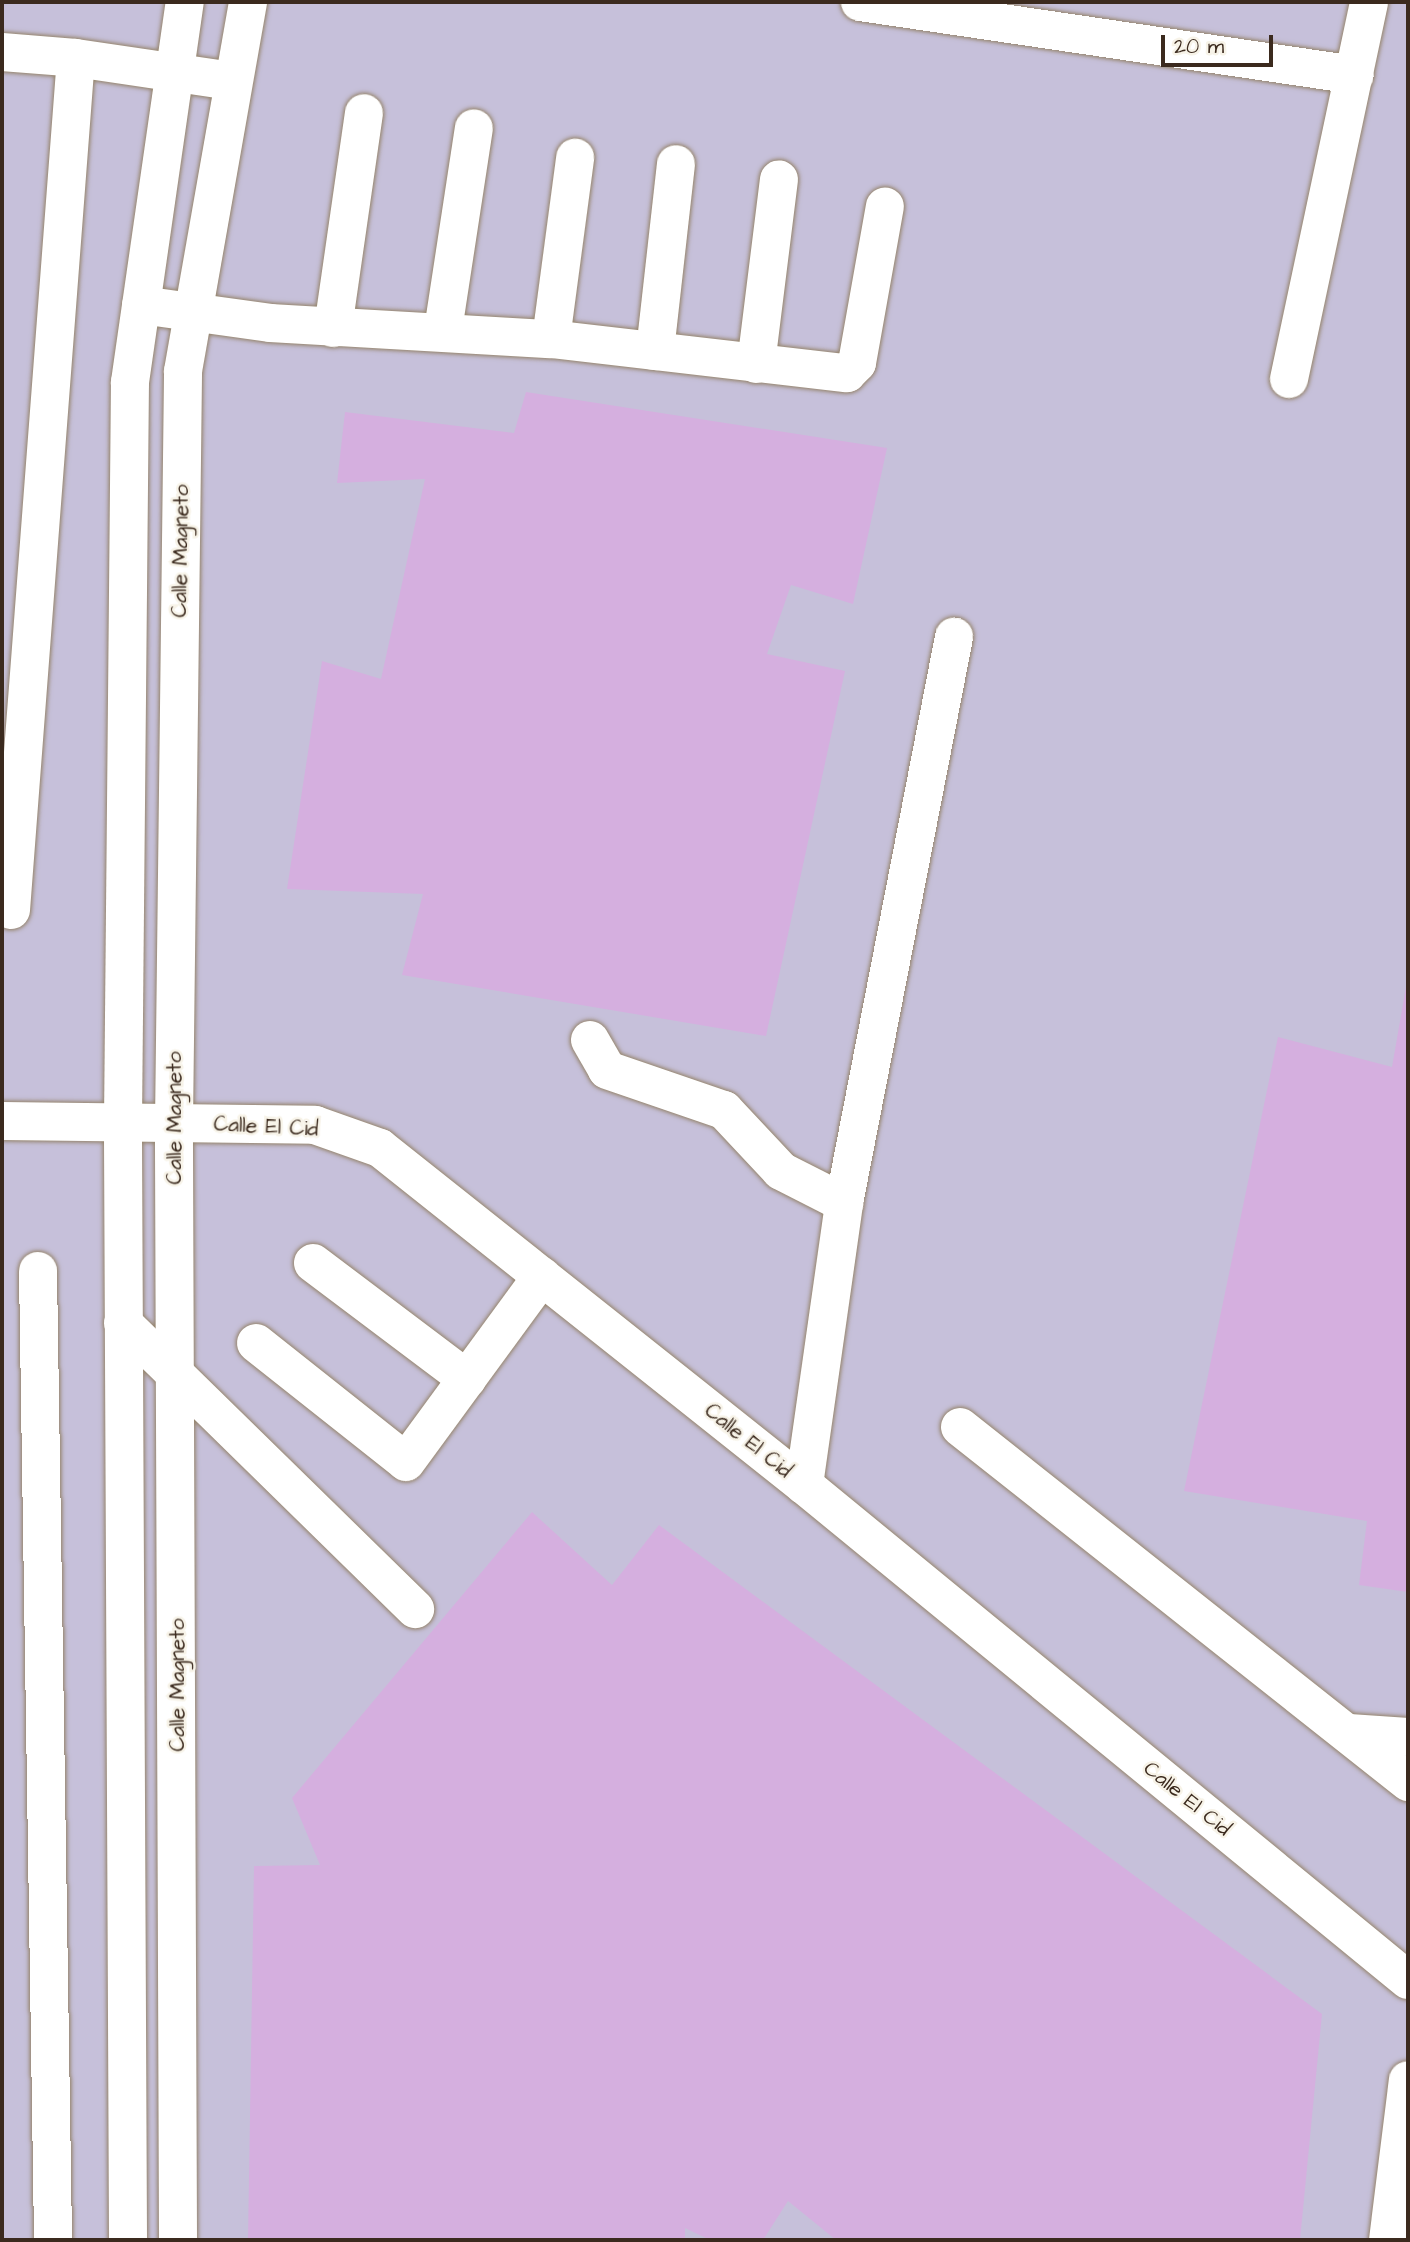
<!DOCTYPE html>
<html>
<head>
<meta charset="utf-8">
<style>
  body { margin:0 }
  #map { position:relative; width:1410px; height:2242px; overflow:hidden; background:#efddba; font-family:"Architects Daughter",sans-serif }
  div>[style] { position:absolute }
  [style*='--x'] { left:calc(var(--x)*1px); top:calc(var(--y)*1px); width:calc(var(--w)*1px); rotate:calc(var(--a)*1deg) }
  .industrial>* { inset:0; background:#c6c0da; transform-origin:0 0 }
  .building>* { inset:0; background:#d5afdf }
  .roads { filter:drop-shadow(0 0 2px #95846c) drop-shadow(0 0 2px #95846c) }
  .minor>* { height:38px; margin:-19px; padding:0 19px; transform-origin:19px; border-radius:19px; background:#fff }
  .major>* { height:38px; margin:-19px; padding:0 19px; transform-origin:19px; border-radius:19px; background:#fff }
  span { translate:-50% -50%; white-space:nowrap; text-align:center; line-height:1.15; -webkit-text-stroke:5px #f7f3e8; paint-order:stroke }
  .street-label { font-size:21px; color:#3b2a1e }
  .frame { position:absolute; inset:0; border:4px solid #3b2a1e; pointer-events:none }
  .scale { position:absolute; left:1161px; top:35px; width:112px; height:32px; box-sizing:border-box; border:4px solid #3b2a1e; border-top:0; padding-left:9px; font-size:21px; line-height:24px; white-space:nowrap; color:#3b2a1e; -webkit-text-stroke:5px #f7f3e8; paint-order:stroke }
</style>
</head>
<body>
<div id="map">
  <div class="industrial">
    <i style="left:2px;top:2px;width:1406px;height:2238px"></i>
  </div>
  <div class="building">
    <i style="clip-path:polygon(526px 392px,887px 448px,853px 604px,791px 585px,767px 654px,845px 671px,766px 1036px,402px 975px,423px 894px,287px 889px,322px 661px,381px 679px,425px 479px,337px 483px,345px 412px,514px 433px)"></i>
    <i style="clip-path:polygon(1407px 981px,1408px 981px,1408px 1592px,1359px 1585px,1367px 1521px,1184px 1491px,1278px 1037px,1392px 1067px)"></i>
    <i style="clip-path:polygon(532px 1512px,612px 1585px,659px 1525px,1322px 2014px,1300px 2240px,836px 2240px,788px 2201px,763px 2240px,710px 2240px,685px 2228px,685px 2240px,248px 2240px,254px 1866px,320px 1865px,292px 1798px)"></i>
  </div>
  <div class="roads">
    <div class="minor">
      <i style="--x:860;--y:2;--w:500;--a:8.39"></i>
      <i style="--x:2;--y:52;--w:74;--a:4.6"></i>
      <i style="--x:141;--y:305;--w:130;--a:7.9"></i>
      <i style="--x:270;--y:323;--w:281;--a:3.3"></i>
      <i style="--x:551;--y:339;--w:298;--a:6.6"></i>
      <i style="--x:847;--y:373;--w:14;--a:-45"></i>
      <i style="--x:857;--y:363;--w:159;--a:-79.9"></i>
      <i style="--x:333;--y:328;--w:217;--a:-81.8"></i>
      <i style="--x:443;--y:330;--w:204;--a:-81.3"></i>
      <i style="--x:551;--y:339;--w:183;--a:-82.4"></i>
      <i style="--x:655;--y:351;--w:188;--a:-83.6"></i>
      <i style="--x:756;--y:364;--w:186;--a:-82.9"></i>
      <i style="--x:1289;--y:379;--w:385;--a:-78"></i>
      <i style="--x:11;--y:910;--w:854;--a:-85.64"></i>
      <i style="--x:76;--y:58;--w:158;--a:8.4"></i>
      <i style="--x:590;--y:1040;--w:34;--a:60"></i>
      <i style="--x:607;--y:1070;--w:124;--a:18.9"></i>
      <i style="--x:724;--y:1110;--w:83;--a:46.9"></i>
      <i style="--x:781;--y:1171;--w:71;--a:26.9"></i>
      <i style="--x:2;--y:1121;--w:313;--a:0.7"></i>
      <i style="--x:315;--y:1125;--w:69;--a:19.5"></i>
      <i style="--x:380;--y:1148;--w:542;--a:38.48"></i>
      <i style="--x:804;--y:1485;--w:781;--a:39.34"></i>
      <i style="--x:313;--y:1263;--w:193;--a:37"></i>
      <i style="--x:38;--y:1271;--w:969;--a:89.11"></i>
      <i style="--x:123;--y:1323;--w:409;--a:44.4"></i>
      <i style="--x:256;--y:1343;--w:191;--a:38.4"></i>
      <i style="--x:406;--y:1462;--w:230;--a:-53.8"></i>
      <i style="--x:960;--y:1427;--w:572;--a:38.39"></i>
      <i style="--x:804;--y:1485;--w:285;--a:-81.9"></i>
      <i style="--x:844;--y:1203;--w:577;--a:-79"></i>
      <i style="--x:1349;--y:1733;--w:59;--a:3.9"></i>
      <i style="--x:1388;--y:2240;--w:161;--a:-82.9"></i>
    </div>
    <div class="major">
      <i style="--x:128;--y:2240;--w:1118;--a:-90.26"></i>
      <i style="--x:123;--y:1122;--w:740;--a:-89.46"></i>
      <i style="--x:130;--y:382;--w:384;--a:-81.8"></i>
      <i style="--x:178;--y:2240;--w:1117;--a:-90.21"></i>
      <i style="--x:174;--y:1123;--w:752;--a:-89.31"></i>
      <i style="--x:183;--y:371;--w:375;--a:-80"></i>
    </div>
  </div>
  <div class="street-label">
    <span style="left:181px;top:551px;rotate:-89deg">Calle Magneto</span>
    <span style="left:175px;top:1118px;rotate:-90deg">Calle Magneto</span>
    <span style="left:266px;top:1127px;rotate:3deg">Calle El Cid</span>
    <span style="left:748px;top:1441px;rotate:39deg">Calle El Cid</span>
    <span style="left:178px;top:1685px;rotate:-90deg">Calle Magneto</span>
    <span style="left:1187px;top:1799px;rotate:39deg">Calle El Cid</span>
  </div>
  <div class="frame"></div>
  <div class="scale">20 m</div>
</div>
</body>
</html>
